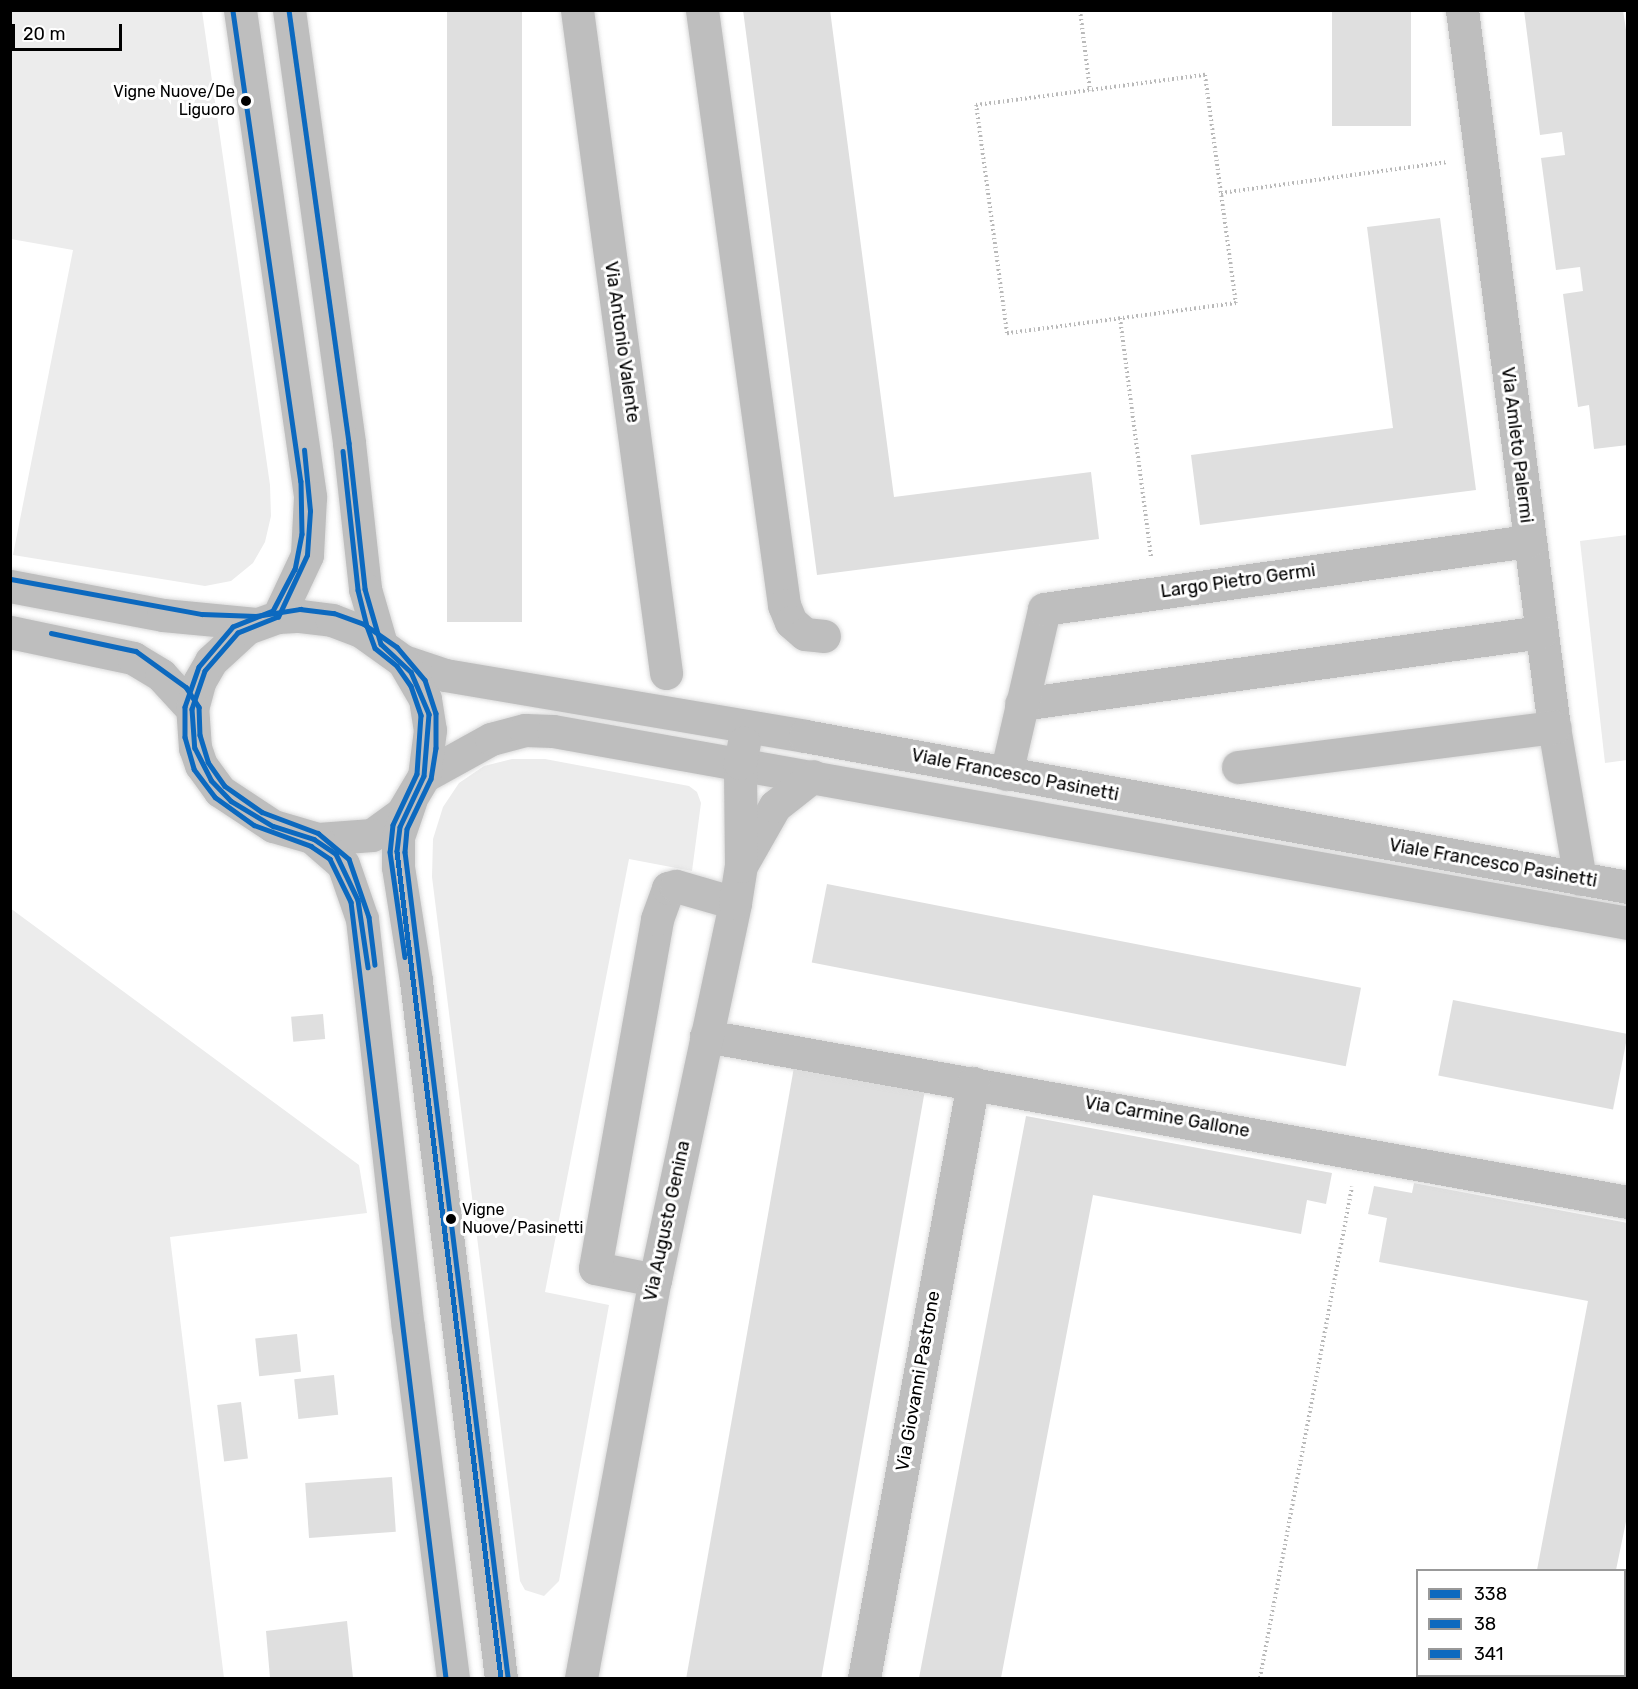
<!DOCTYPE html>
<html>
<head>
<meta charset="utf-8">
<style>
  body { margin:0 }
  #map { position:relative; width:1638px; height:1689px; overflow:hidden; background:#fff; font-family:Rubik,sans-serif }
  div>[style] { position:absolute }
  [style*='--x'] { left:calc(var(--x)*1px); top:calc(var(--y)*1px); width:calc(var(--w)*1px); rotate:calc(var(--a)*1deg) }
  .green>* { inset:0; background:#ececec }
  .building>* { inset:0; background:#dfdfdf; transform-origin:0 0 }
  .path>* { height:4px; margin-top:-2px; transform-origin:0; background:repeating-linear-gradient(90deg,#b9b9b9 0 1.5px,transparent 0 4.5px) }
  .roads { filter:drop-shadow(0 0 2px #dbdbdb) drop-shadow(0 0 2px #dbdbdb) }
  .minor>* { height:33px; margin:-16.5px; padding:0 16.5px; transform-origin:16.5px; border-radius:16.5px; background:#bebebe }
  .major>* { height:33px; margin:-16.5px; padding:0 16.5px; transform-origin:16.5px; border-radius:16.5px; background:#bebebe }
  .bus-1>* { height:4.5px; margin:-2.25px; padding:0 2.25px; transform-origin:2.25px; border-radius:2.25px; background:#0c69bf }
  .bus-2>* { height:4.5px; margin:-2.25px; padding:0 2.25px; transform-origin:2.25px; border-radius:2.25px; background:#0c69bf }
  .bus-3>* { height:4.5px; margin:-2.25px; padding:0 2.25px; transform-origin:2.25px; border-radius:2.25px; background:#0c69bf }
  .dots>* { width:16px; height:16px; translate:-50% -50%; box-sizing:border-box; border:3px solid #fff; border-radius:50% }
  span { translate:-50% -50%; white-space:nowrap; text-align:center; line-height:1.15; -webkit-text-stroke:6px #fff; paint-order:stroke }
  .bus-label { font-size:16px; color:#000 }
  .right { translate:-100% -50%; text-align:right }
  .left { translate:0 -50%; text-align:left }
  .street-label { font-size:18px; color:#000 }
  .frame { position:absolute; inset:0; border:12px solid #000; pointer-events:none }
  .legend { position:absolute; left:1416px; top:1569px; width:210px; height:108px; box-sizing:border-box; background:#fff; border:2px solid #999; margin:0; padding:8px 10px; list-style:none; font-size:18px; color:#000 }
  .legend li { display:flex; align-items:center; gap:12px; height:30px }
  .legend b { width:30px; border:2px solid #999 }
  .scale { position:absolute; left:12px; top:24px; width:110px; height:27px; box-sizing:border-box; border:3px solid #000; border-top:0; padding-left:8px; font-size:18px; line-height:21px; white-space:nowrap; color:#000; -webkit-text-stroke:4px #fff; paint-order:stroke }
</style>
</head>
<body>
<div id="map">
  <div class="green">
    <i style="clip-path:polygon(10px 11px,202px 11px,270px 485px,271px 516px,265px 542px,253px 563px,231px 581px,205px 586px,13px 555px,73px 250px,11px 239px)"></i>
    <i style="clip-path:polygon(1627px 535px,1627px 760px,1605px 763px,1580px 541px)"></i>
    <i style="clip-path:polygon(512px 759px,545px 759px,689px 786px,697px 792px,701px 803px,692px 871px,629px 859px,545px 1292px,609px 1305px,559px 1581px,544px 1596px,525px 1590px,520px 1581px,432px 877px,433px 839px,443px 807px,459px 783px,484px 766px)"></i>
    <i style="clip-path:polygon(10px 908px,359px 1165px,367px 1213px,170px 1237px,224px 1678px,11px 1678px)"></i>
  </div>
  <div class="building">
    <i style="left:447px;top:10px;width:75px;height:612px"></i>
    <i style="clip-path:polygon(743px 10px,830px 10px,894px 497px,1091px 472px,1099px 539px,817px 575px)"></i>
    <i style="left:1332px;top:10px;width:79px;height:116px"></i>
    <i style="clip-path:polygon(1524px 10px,1623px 10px,1628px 43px,1628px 445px,1594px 449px,1589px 405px,1578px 407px,1563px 294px,1583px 291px,1580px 267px,1556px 270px,1541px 158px,1565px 155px,1562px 132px,1540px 135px)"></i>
    <i style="clip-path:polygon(1440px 218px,1476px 490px,1200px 525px,1191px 455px,1393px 428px,1367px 227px)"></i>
    <i style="left:827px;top:884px;width:544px;height:80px;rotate:11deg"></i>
    <i style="left:1453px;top:1000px;width:178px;height:77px;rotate:11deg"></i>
    <i style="left:323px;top:1014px;width:25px;height:32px;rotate:85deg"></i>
    <i style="left:794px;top:1067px;width:133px;height:622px;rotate:10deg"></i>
    <i style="clip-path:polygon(1026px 1116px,1332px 1173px,1326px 1204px,1307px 1200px,1301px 1234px,1093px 1195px,1001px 1678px,919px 1678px)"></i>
    <i style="clip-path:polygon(1414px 1183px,1628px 1223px,1628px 1512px,1616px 1570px,1537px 1570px,1588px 1301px,1379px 1262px,1387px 1218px,1368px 1214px,1374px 1186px,1412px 1193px)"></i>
    <i style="left:297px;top:1334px;width:38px;height:42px;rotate:84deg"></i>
    <i style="left:334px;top:1375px;width:40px;height:40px;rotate:84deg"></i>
    <i style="left:241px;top:1402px;width:57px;height:24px;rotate:83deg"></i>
    <i style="left:392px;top:1477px;width:55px;height:87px;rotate:86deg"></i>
    <i style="clip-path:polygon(347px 1621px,353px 1678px,270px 1678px,266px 1631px)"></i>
    <i style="clip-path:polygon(1517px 1676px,1597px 1676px,1517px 1678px)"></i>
  </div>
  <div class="path">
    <i style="--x:1080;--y:10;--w:81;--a:82.9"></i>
    <i style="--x:1205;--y:75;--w:230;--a:82.3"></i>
    <i style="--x:1236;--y:303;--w:231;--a:172.5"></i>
    <i style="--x:1007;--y:333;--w:230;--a:-97.7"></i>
    <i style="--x:976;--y:105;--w:231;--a:-7.5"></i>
    <i style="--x:1221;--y:193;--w:227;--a:-7.8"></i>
    <i style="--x:1120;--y:318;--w:242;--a:82.6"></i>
    <i style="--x:1260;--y:1678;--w:500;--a:-79.4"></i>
  </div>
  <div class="roads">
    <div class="minor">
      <i style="--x:577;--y:10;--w:669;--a:82.35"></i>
      <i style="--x:702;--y:10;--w:601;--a:82.15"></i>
      <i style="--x:784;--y:605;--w:18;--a:68"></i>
      <i style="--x:791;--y:622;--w:18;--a:41"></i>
      <i style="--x:805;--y:634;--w:19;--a:6"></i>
      <i style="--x:1462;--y:10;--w:723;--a:82.69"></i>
      <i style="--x:1554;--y:727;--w:154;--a:80.3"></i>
      <i style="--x:10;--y:586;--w:156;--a:10.7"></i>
      <i style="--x:163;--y:615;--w:93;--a:5.5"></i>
      <i style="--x:10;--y:632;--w:126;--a:11.9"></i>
      <i style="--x:133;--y:658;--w:33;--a:31"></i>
      <i style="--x:161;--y:675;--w:46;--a:47.6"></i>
      <i style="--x:403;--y:661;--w:44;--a:18.4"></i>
      <i style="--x:445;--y:675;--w:365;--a:9.6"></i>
      <i style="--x:805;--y:736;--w:837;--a:10.4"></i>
      <i style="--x:1021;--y:704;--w:525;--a:-7.88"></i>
      <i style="--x:1238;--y:767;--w:319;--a:-7.2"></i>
      <i style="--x:1006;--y:774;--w:169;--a:-77"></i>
      <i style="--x:1044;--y:609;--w:490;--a:-8"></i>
      <i style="--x:424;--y:776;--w:77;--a:-28.9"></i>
      <i style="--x:491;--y:739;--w:35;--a:-15"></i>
      <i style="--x:525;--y:730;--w:28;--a:2"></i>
      <i style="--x:553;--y:731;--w:1092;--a:10.13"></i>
      <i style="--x:743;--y:862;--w:64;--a:-60.3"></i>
      <i style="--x:775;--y:806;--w:48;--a:-38.3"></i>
      <i style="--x:706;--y:1036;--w:937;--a:10.21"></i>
      <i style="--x:655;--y:1280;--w:61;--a:-168.7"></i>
      <i style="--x:595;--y:1268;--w:354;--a:-79.9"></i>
      <i style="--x:657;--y:919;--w:33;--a:-70"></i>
      <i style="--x:668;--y:888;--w:8;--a:-14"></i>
      <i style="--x:676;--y:886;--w:61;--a:16.1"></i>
      <i style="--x:581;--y:1678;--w:405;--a:-79.5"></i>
      <i style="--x:655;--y:1280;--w:385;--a:-78"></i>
      <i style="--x:735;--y:903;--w:37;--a:-81"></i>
      <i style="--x:741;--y:866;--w:103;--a:-90.6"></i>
      <i style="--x:740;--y:763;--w:21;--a:-79"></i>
      <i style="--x:864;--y:1678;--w:605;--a:-79.62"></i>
    </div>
    <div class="major">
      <i style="--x:240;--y:10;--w:492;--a:81.8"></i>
      <i style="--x:310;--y:497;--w:58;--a:93"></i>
      <i style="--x:307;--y:555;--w:68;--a:115.1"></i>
      <i style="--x:289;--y:10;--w:437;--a:82.1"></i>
      <i style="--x:349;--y:443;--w:147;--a:83.7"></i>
      <i style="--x:365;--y:589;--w:57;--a:73.8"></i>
      <i style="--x:300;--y:616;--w:32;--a:7"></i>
      <i style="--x:332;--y:620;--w:31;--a:21"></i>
      <i style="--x:361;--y:631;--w:52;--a:35.5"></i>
      <i style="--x:403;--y:661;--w:44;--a:59.9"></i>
      <i style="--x:425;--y:699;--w:31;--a:81"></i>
      <i style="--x:430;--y:730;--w:46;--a:97.4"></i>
      <i style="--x:424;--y:776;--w:43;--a:120.7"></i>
      <i style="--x:402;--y:813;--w:37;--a:144"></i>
      <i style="--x:372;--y:835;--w:54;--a:175.8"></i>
      <i style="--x:318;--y:839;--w:47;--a:-163.9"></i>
      <i style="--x:273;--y:826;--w:64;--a:-146.6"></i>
      <i style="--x:220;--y:791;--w:32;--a:-126"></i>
      <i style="--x:201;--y:765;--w:18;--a:-109"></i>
      <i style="--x:195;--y:748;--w:39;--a:-94"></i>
      <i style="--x:192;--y:709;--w:28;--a:-75"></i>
      <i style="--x:199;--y:682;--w:24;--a:-60"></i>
      <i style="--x:211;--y:661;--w:49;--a:-42.5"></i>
      <i style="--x:247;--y:628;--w:33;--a:-20"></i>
      <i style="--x:278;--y:617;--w:22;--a:-3"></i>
      <i style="--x:410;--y:802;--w:36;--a:109"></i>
      <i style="--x:398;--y:836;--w:31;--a:90"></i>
      <i style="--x:398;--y:867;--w:115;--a:81"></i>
      <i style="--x:416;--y:981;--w:702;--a:83.05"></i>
      <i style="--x:314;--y:839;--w:38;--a:41"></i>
      <i style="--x:343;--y:864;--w:58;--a:70.9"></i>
      <i style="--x:362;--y:919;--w:411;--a:83.6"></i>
      <i style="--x:408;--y:1327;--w:354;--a:82.7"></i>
    </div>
  </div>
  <div class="bus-1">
    <i style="--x:289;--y:10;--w:437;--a:82.1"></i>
    <i style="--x:349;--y:443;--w:147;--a:83.7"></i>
    <i style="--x:365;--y:589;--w:57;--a:73.8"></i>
    <i style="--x:381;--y:644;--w:41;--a:43"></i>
    <i style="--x:411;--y:672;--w:46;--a:66.8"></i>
    <i style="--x:429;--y:714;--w:62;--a:94.6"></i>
    <i style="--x:424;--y:776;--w:56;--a:115.2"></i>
    <i style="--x:400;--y:827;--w:25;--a:97"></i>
    <i style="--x:397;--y:852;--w:833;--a:82.82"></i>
    <i style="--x:278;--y:617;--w:43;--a:158.2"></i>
    <i style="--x:238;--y:633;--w:50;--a:131"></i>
    <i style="--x:205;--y:671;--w:40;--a:108.9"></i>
    <i style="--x:192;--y:709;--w:39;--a:86"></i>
    <i style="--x:195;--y:748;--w:36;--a:63"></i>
    <i style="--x:211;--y:780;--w:29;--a:46"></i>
    <i style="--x:231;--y:801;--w:49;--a:30.8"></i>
    <i style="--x:273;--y:826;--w:43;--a:17.6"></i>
    <i style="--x:314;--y:839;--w:27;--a:34"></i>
    <i style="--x:336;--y:854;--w:51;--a:64.4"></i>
    <i style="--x:358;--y:900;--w:68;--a:81.5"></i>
    <i style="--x:278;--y:617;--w:68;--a:-64.9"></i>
    <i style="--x:307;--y:555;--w:44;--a:-86.1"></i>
    <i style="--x:310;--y:511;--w:61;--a:-95.6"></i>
  </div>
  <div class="bus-2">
    <i style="--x:233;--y:11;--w:475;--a:81.8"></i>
    <i style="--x:301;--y:481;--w:53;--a:88.9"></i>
    <i style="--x:302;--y:534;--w:36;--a:101"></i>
    <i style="--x:295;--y:569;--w:47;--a:117.6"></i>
    <i style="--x:273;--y:611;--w:43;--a:158.2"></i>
    <i style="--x:233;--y:627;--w:52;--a:130.4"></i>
    <i style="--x:199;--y:667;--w:42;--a:109.3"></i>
    <i style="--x:185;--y:707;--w:30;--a:90"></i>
    <i style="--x:185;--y:737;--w:33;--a:74"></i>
    <i style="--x:194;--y:769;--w:35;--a:53"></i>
    <i style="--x:215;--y:797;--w:48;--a:35.7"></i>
    <i style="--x:254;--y:825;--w:61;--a:20.2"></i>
    <i style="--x:311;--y:846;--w:23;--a:34"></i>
    <i style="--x:330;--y:859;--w:48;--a:64"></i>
    <i style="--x:351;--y:902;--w:782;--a:83.02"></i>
    <i style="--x:343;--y:451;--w:140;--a:83.8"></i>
    <i style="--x:358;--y:590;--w:37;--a:76"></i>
    <i style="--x:367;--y:626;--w:23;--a:70"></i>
    <i style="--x:375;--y:648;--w:28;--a:39"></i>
    <i style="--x:397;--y:666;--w:24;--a:55"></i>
    <i style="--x:411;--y:686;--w:31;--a:71"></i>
    <i style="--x:421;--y:715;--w:59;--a:93.9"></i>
    <i style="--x:417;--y:774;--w:56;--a:115.2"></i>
    <i style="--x:393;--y:825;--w:27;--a:96"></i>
    <i style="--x:390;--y:852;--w:106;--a:81.9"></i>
  </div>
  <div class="bus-3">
    <i style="--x:11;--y:579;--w:194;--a:10.4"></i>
    <i style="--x:202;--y:614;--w:54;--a:2.1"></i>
    <i style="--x:256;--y:616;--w:45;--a:-9"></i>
    <i style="--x:300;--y:609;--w:34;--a:7"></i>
    <i style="--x:334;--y:613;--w:32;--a:20"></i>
    <i style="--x:364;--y:624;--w:40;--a:34.9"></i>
    <i style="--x:397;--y:647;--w:43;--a:49.7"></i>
    <i style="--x:425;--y:680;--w:35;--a:72"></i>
    <i style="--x:436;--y:713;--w:35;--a:90"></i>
    <i style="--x:436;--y:748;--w:31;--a:99"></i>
    <i style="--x:431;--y:779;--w:55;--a:115.6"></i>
    <i style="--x:407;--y:829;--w:23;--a:95"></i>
    <i style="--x:405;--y:852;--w:831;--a:82.88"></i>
    <i style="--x:51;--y:633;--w:87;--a:12"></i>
    <i style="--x:136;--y:651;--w:62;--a:35.8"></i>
    <i style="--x:186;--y:687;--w:24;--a:57"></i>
    <i style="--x:199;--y:707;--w:28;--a:88"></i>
    <i style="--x:200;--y:735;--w:28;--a:73"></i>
    <i style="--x:208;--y:762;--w:29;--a:55"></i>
    <i style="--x:225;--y:786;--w:45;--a:35.1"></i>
    <i style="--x:262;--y:812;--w:60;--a:20.6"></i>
    <i style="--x:318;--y:833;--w:40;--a:40"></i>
    <i style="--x:349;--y:859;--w:61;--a:71"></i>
    <i style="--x:369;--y:917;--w:48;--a:82.9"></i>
  </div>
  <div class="dots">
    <i style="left:246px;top:101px;background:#000"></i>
    <i style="left:451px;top:1219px;background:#000"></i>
  </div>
  <div class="bus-label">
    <span class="right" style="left:235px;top:101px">Vigne Nuove/De<br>Liguoro</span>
    <span class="left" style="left:462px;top:1219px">Vigne<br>Nuove/Pasinetti</span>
  </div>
  <div class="street-label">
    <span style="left:622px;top:342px;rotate:82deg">Via Antonio Valente</span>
    <span style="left:1517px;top:445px;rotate:83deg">Via Amleto Palermi</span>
    <span style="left:1238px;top:581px;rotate:-8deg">Largo Pietro Germi</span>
    <span style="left:1015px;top:775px;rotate:11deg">Viale Francesco Pasinetti</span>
    <span style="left:1493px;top:863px;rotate:10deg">Viale Francesco Pasinetti</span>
    <span style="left:1167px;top:1117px;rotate:10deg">Via Carmine Gallone</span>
    <span style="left:667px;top:1221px;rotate:-78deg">Via Augusto Genina</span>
    <span style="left:918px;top:1381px;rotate:-80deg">Via Giovanni Pastrone</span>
  </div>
  <div class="frame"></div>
  <ul class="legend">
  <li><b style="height:8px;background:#0c69bf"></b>338</li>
  <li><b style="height:8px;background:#0c69bf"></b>38</li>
  <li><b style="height:8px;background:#0c69bf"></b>341</li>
  </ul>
  <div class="scale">20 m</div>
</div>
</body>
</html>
